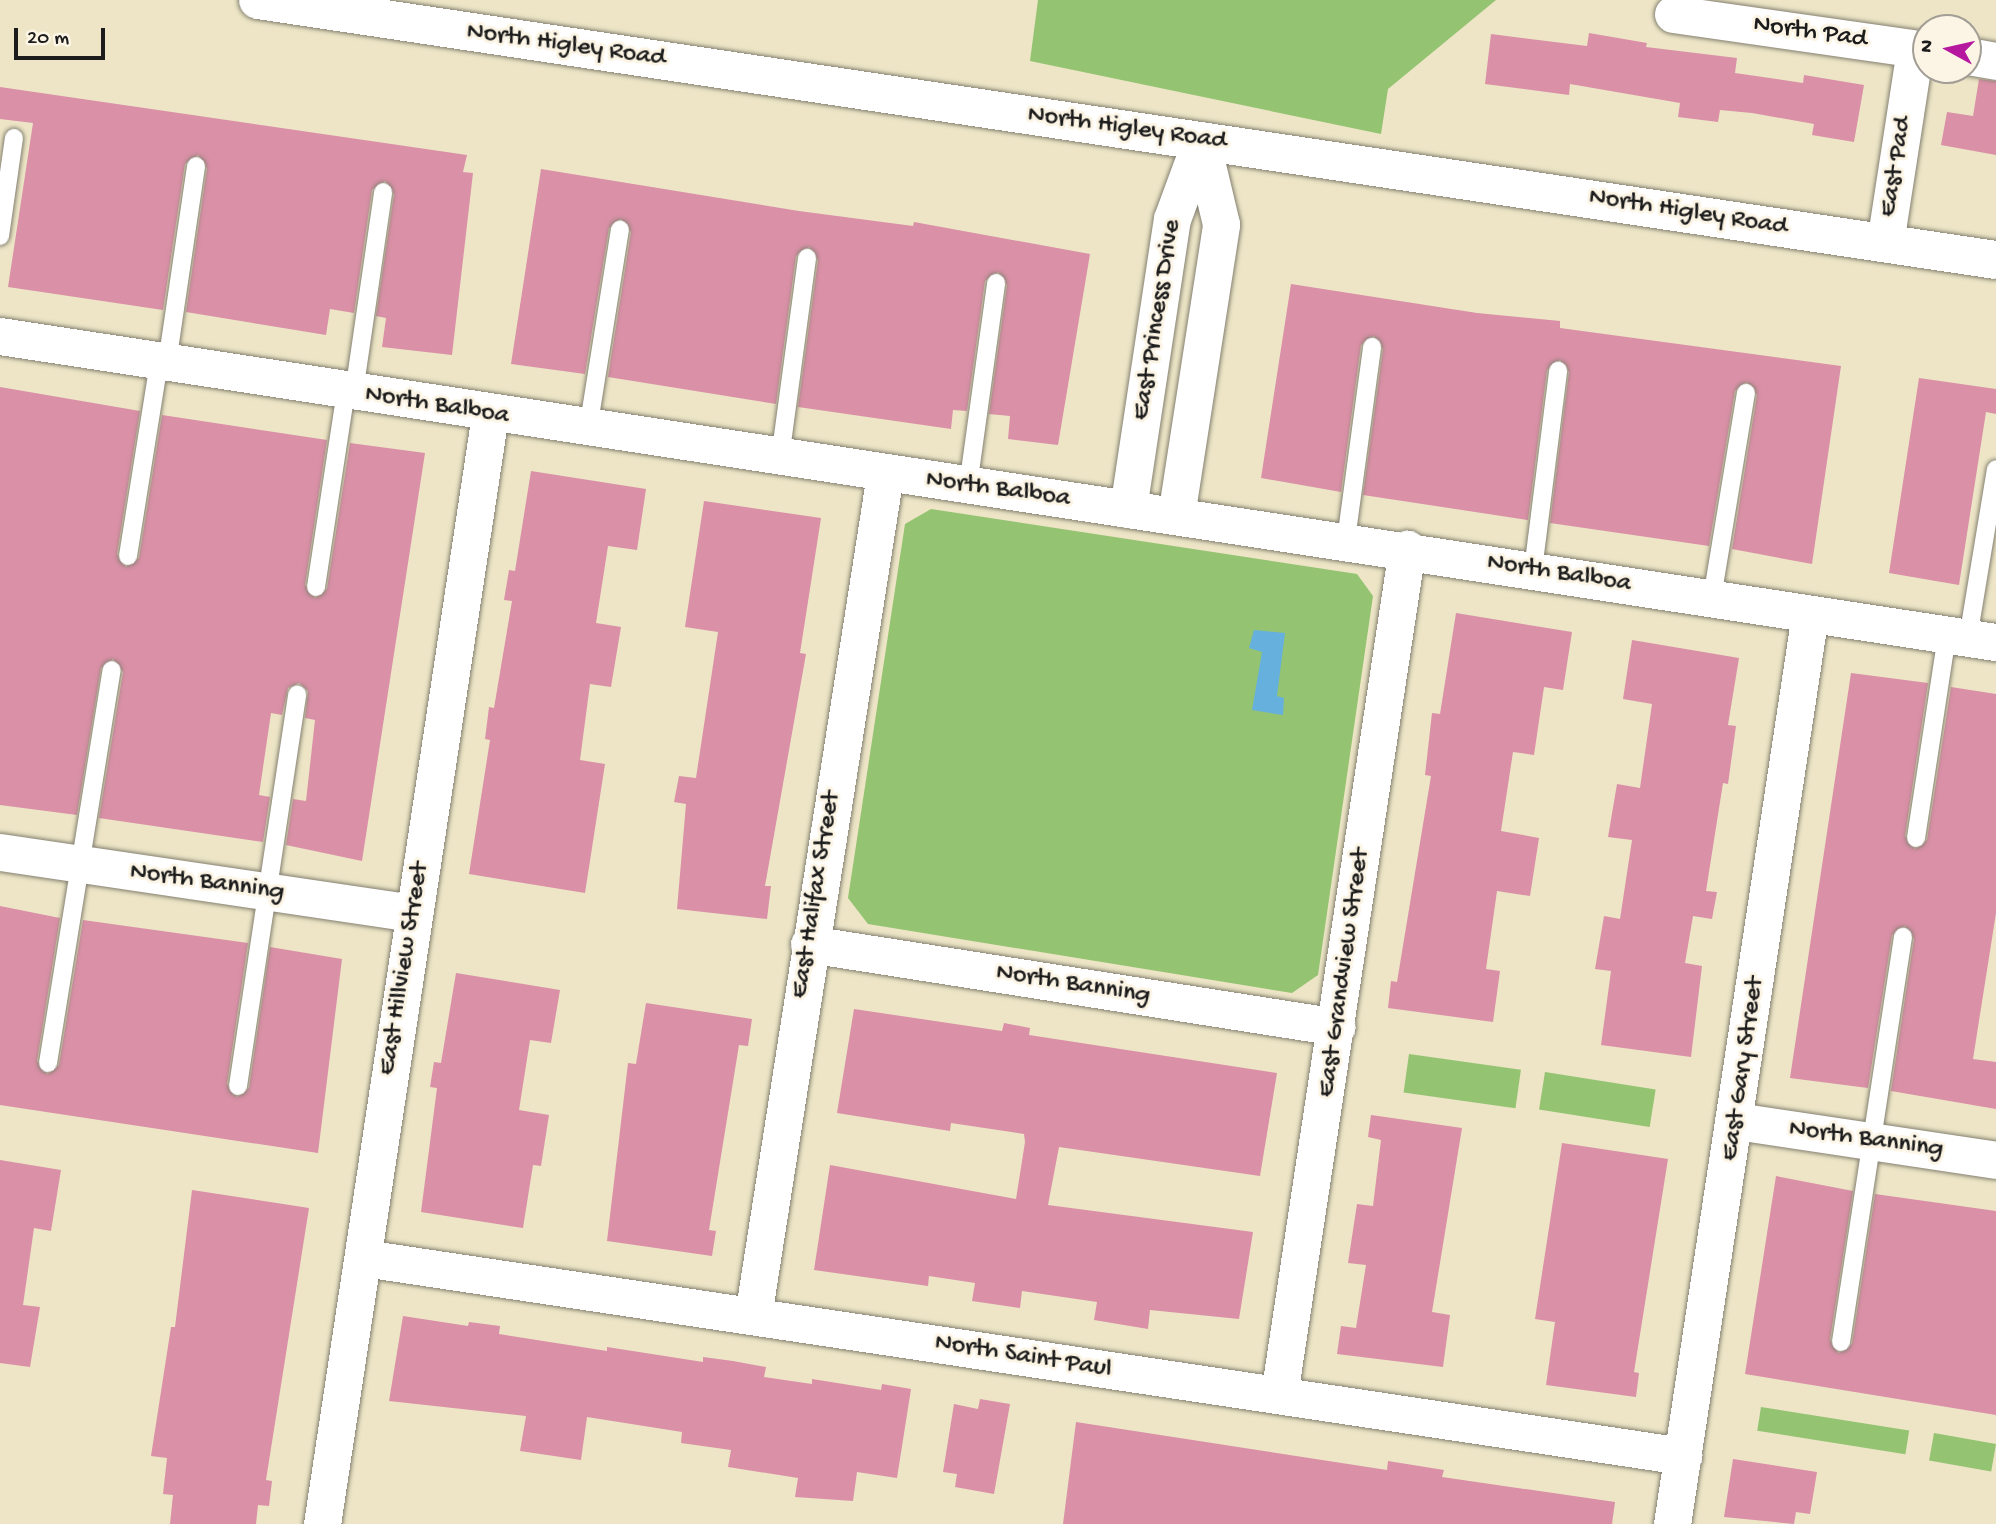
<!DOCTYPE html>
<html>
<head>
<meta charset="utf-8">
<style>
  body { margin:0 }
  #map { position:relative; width:1996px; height:1524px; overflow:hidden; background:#ede5c6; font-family:"Gochi Hand",sans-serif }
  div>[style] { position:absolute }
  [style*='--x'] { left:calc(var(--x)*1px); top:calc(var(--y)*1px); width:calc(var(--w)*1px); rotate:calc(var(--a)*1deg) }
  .green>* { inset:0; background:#94c372; transform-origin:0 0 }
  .water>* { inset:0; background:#66b0de }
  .building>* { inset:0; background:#da90a7 }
  .roads { filter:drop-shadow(0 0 2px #848071) drop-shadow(0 0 2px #848071) }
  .service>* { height:18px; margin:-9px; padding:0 9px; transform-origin:9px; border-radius:9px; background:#fff }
  .minor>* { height:37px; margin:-18.5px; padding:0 18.5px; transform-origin:18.5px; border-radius:18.5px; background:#fff }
  .secondary>* { height:38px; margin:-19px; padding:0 19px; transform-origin:19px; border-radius:19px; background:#fff }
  span { translate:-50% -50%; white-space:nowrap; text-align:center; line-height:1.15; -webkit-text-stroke:6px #fcf5e5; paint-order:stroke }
  .street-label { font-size:26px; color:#1c1c1c }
  .north { position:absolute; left:1912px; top:14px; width:70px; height:70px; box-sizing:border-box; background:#fcf5e5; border:2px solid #a29e95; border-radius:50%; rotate:278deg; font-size:19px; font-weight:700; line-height:28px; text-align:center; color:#1c1c1c }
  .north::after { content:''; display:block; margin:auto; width:24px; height:32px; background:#b5179e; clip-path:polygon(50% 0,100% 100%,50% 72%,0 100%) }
  .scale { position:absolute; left:14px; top:28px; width:91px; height:32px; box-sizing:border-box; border:4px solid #1c1c1c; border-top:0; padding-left:9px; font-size:21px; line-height:24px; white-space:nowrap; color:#1c1c1c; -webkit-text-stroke:5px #fcf5e5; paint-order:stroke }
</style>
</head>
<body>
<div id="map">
  <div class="green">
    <i style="clip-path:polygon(1038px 0,1496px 0,1388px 89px,1381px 134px,1030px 61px)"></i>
    <i style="clip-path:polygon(931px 509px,1357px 574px,1373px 596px,1318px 975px,1292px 993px,868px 924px,848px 898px,905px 524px)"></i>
    <i style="left:1409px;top:1054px;width:113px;height:39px;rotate:8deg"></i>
    <i style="left:1545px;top:1072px;width:112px;height:38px;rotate:9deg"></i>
    <i style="left:1761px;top:1407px;width:150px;height:24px;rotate:9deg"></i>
    <i style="left:1934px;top:1433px;width:63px;height:28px;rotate:10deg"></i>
  </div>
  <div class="water">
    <i style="clip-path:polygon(1254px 630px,1285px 633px,1277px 696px,1284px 698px,1283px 715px,1252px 710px,1262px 652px,1249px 648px)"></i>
  </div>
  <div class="building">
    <i style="clip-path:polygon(1589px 33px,1647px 43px,1646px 47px,1737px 58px,1735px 73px,1803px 83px,1804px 75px,1864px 85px,1854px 142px,1812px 135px,1814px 124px,1752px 113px,1720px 110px,1718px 122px,1678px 117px,1680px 103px,1570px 84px,1569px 95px,1485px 84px,1491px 34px,1587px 46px)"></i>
    <i style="clip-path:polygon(1979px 79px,1996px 81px,1996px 155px,1941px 145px,1947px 112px,1973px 116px)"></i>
    <i style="clip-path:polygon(0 87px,467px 155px,463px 172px,473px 173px,452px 355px,382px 347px,386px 318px,376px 316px,394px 194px,385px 181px,372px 190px,354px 313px,330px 309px,326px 335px,186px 312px,207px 168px,198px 155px,185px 164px,163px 310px,8px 287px,33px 123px,0 119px)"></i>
    <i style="clip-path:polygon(541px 169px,799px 211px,913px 226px,914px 222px,1090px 254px,1058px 445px,1008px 439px,1010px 416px,989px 414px,1007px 285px,998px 272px,985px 281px,967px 411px,953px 410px,951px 429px,798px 407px,818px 260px,809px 247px,796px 256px,776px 404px,608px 377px,631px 232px,621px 219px,609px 228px,585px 374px,511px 364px)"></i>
    <i style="clip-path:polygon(1291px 284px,1477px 313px,1560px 321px,1560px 328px,1841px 366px,1812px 564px,1732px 549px,1757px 395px,1747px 382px,1735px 391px,1709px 546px,1550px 523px,1569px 372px,1560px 360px,1547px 370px,1528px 520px,1363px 495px,1383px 349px,1374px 336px,1361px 345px,1341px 492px,1261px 478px)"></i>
    <i style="clip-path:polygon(1919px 378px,1996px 389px,1996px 414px,1986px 412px,1959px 585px,1889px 573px)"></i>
    <i style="clip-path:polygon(0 387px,140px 411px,117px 554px,126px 567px,139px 558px,162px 415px,327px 440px,305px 585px,315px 598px,327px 589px,350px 443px,425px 453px,362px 861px,286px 845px,293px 799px,306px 801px,315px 720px,305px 718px,308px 691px,299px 683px,288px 688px,282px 715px,271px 713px,259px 795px,270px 797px,263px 842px,99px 818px,123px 672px,113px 659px,101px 668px,77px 815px,0 805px)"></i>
    <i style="clip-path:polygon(531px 471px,646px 489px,637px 550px,608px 546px,596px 623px,621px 627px,611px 687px,590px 684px,580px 760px,605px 764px,585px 893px,469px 874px,490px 740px,485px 739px,489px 707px,494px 708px,512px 601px,504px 600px,509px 570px,515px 571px)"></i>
    <i style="clip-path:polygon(704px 501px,821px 518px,800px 653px,806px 654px,765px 886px,771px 886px,767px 919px,677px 909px,686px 804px,674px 802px,679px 776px,696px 778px,718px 632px,685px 627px)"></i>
    <i style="clip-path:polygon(1456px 613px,1572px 632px,1563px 690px,1544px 687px,1534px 755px,1513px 752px,1501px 831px,1539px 838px,1530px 896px,1497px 891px,1486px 969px,1500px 971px,1493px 1022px,1388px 1008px,1391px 981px,1397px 982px,1431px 776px,1425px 775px,1432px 713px,1440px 714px)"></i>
    <i style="clip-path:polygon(1632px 640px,1739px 658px,1728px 725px,1736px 726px,1728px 784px,1723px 783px,1706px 891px,1717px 892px,1712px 919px,1693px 916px,1685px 963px,1702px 966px,1691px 1057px,1601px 1045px,1611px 971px,1595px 969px,1604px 916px,1620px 919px,1632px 840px,1608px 837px,1617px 784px,1640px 788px,1652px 704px,1623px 699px)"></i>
    <i style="clip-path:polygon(1851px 673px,1928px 683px,1905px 836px,1915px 849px,1927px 840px,1951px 687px,1996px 694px,1996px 913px,1973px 1059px,1996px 1062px,1996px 1109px,1891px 1091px,1914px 939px,1905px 926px,1892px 935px,1868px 1088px,1790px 1078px)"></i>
    <i style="clip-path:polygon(0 906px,60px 918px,37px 1061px,47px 1074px,59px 1065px,83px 920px,248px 943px,227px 1084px,237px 1097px,249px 1088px,270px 947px,342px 959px,318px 1153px,0 1105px)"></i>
    <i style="clip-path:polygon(456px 973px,560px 990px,551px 1043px,530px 1040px,519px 1110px,549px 1115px,541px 1166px,533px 1165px,523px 1228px,421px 1212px,437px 1088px,430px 1087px,434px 1062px,441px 1063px)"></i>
    <i style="clip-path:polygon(646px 1003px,752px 1019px,748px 1046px,739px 1045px,709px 1230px,716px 1231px,712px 1256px,607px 1241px,628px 1063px,636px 1064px)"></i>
    <i style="clip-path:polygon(854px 1009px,1002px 1031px,1004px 1023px,1030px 1028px,1029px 1035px,1277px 1073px,1260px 1176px,1059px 1147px,1048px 1205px,1253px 1232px,1239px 1319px,1150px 1310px,1148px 1329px,1094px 1320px,1097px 1302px,1022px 1291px,1020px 1308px,972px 1301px,975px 1283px,929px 1276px,928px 1286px,814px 1270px,830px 1165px,1016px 1199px,1025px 1142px,1024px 1134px,951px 1123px,950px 1131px,837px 1113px)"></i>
    <i style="clip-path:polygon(1371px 1115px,1462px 1128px,1432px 1312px,1450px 1315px,1443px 1367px,1337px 1354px,1341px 1326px,1356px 1328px,1366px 1265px,1348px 1263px,1357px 1204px,1373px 1206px,1381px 1140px,1368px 1137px)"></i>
    <i style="clip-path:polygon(1562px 1143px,1668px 1159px,1634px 1372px,1639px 1373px,1636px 1397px,1546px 1385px,1555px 1322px,1535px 1319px)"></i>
    <i style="clip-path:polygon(0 1160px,61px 1170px,51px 1231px,34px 1228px,23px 1305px,40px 1307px,30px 1367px,0 1363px)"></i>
    <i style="clip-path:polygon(1776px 1176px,1853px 1191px,1830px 1340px,1839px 1353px,1852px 1344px,1875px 1194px,1996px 1211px,1996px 1415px,1745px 1374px)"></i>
    <i style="clip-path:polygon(192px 1190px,309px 1208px,266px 1480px,272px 1481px,269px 1506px,258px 1505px,256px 1524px,170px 1524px,173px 1495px,163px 1494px,167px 1458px,151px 1456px,171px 1327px,175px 1327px)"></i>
    <i style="clip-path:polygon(403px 1316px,468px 1326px,469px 1322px,500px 1326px,499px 1334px,607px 1351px,607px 1347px,703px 1362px,703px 1357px,733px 1361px,766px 1367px,764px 1377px,812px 1384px,812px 1379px,881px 1390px,882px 1384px,911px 1389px,897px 1478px,857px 1472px,853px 1501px,795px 1497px,798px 1478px,728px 1467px,731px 1450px,681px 1443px,682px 1432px,587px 1417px,581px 1460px,520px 1451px,526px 1416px,389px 1401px)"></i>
    <i style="clip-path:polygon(980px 1399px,1010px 1404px,994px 1494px,955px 1487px,957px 1474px,943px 1472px,954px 1404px,978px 1409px)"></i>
    <i style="clip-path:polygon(1076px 1422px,1387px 1470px,1388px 1461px,1444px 1470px,1442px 1477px,1615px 1502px,1612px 1524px,1063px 1524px)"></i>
    <i style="clip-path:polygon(1733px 1459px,1817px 1472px,1810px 1514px,1796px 1512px,1794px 1524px,1724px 1517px)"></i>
  </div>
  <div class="roads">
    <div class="service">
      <i style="--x:0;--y:236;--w:99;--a:-81.9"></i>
      <i style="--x:167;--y:363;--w:199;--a:-81.6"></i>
      <i style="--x:354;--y:392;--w:202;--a:-81.7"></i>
      <i style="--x:588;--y:429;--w:202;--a:-80.9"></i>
      <i style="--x:780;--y:458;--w:202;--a:-82.3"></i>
      <i style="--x:968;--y:486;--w:205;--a:-82.1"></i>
      <i style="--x:1346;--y:540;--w:195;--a:-82.3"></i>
      <i style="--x:128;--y:556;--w:196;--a:-80.9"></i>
      <i style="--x:1533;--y:570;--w:201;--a:-82.8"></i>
      <i style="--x:316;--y:587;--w:198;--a:-81.3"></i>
      <i style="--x:1712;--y:598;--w:208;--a:-80.6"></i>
      <i style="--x:1968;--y:638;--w:171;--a:-80.6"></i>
      <i style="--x:1916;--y:838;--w:205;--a:-81.3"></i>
      <i style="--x:48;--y:1063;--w:398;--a:-80.8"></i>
      <i style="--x:238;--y:1086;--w:396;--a:-81.4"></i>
      <i style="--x:1841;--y:1342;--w:410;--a:-81.3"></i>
    </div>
    <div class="minor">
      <i style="--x:1673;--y:14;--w:256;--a:8.1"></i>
      <i style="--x:1968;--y:56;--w:28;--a:10"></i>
      <i style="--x:1885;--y:243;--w:196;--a:-81.2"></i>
      <i style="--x:0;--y:336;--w:2019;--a:8.72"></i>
      <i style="--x:1128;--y:509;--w:293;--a:-81.4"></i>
      <i style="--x:1172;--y:219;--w:84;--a:-69.8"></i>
      <i style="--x:1176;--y:516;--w:295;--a:-81.2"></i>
      <i style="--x:1221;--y:224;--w:86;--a:-103.4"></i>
      <i style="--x:0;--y:852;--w:417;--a:8.4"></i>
      <i style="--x:809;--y:944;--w:534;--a:8.93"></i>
      <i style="--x:1736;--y:1121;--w:263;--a:8.5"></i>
      <i style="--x:364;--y:1258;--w:1334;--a:8.54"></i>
      <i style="--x:753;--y:1316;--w:852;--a:-81.09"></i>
      <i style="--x:1279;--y:1395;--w:856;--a:-81.4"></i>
      <i style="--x:322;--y:1524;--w:1123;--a:-81.39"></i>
      <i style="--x:1672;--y:1524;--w:920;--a:-81.38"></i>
    </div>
    <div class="secondary">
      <i style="--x:258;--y:0;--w:1757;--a:8.51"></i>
    </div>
  </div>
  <div class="street-label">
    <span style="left:1810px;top:33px;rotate:8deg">North Pad</span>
    <span style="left:566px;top:46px;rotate:8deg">North Higley Road</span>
    <span style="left:1127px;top:129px;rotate:8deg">North Higley Road</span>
    <span style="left:1897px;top:167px;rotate:-81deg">East Pad</span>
    <span style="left:1688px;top:213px;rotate:9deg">North Higley Road</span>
    <span style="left:1158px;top:320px;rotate:-81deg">East Princess Drive</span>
    <span style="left:437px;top:406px;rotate:9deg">North Balboa</span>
    <span style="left:998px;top:490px;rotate:8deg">North Balboa</span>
    <span style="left:1559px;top:574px;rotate:9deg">North Balboa</span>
    <span style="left:207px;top:883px;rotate:8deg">North Banning</span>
    <span style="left:817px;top:895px;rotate:-81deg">East Halifax Street</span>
    <span style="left:405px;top:969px;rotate:-81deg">East Hillview Street</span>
    <span style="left:1345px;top:973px;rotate:-82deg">East Grandview Street</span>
    <span style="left:1073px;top:985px;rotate:9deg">North Banning</span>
    <span style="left:1744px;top:1069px;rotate:-82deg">East Gary Street</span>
    <span style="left:1866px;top:1140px;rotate:8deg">North Banning</span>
    <span style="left:1023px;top:1357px;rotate:9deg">North Saint Paul</span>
  </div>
  <div class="north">N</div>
  <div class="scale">20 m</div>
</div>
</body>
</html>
